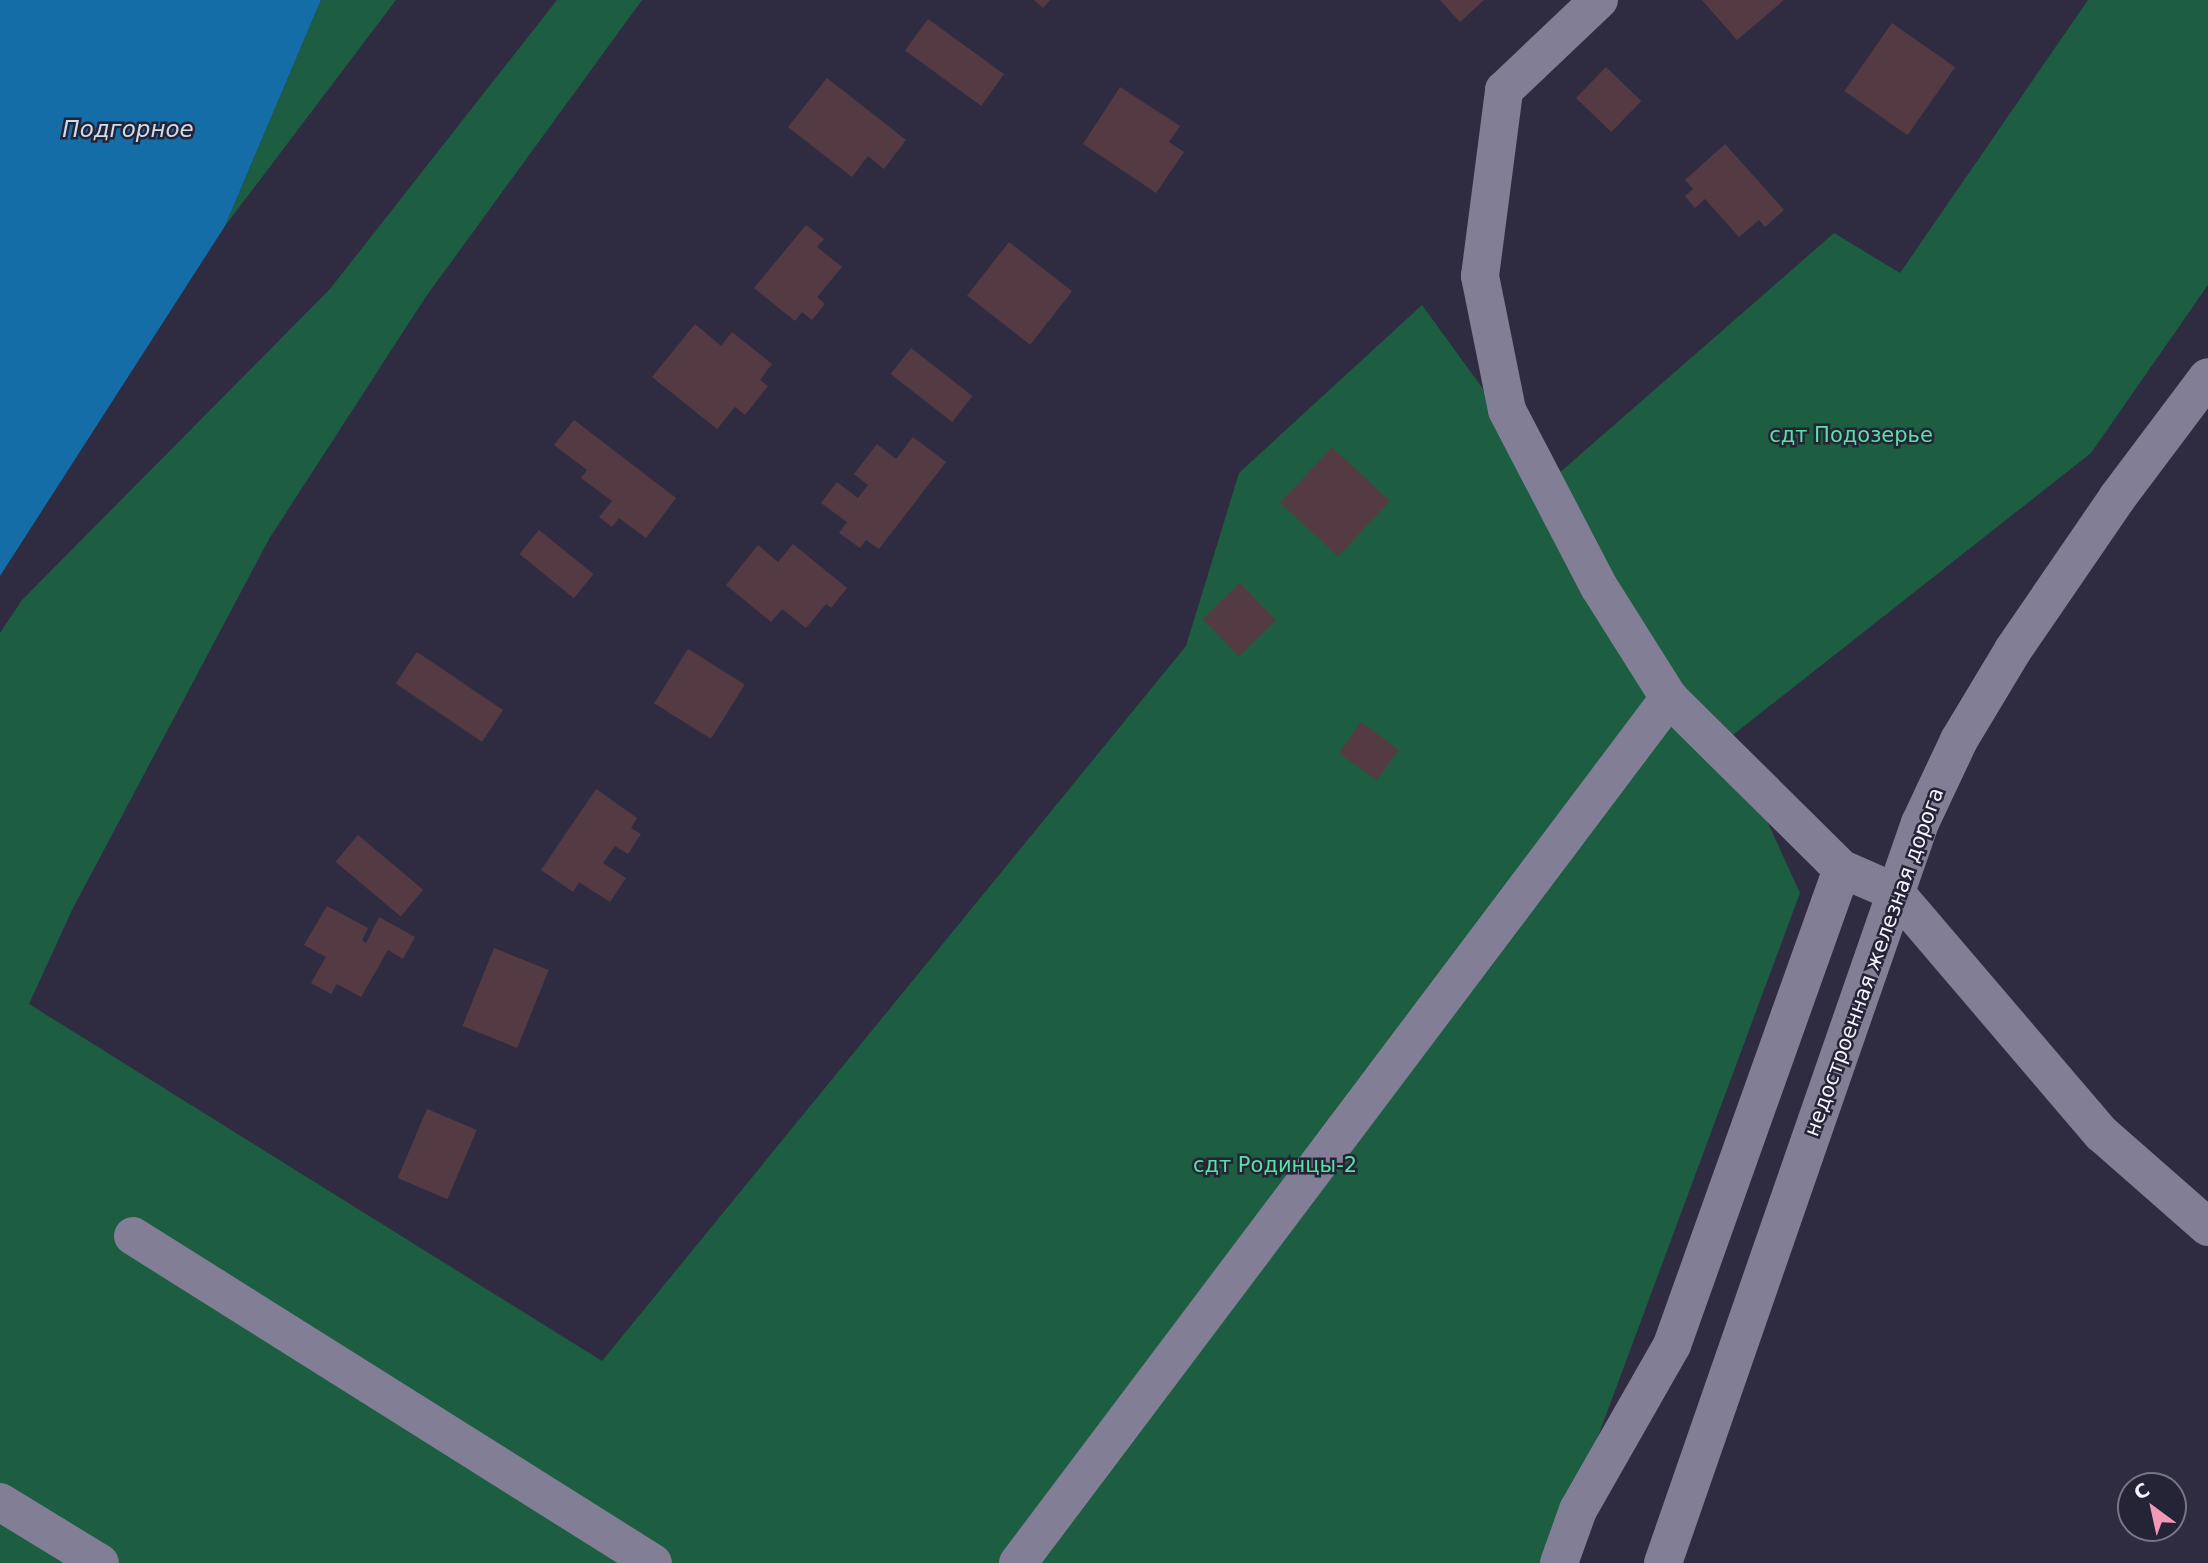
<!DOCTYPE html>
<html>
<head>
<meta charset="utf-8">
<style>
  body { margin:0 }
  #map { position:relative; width:2208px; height:1563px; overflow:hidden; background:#2f2c41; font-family:"DejaVu Sans",sans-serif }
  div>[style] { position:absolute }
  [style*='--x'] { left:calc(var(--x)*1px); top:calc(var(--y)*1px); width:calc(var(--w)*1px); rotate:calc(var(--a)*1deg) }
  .green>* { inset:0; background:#1d5d41 }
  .water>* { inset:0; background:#146da6 }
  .building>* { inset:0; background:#543b43; transform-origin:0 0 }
  .minor>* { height:38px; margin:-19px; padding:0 19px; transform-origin:19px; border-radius:19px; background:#817e96 }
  span { translate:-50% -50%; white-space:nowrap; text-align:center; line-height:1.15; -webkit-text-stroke:5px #252336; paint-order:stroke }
  .park-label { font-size:21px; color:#59e1a3 }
  .street-label { font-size:21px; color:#f4f3fe }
  .water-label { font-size:23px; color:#cbdeee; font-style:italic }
  .north { position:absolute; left:2117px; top:1472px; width:70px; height:70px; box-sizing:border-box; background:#252336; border:2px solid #787686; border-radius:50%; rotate:327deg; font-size:19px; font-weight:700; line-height:28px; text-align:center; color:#f4f3fe }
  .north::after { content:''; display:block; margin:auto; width:24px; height:32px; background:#f09ab5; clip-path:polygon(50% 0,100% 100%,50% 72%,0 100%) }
</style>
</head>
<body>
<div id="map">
  <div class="green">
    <i style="clip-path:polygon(321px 0,396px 0,225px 226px)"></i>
    <i style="clip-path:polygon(557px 0,642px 0,425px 298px,269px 539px,72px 910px,29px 1004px,602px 1361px,1186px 646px,1239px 473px,1422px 305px,1550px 481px,1834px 233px,1900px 273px,2088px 0,2208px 0,2208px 285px,2091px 453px,1729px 738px,1800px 893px,1551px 1563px,0 1563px,0 633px,22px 600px,330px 289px)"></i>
  </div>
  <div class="water">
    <i style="clip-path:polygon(0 0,321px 0,225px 226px,0 576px)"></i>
  </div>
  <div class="building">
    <i style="clip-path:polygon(1034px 0,1050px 0,1043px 8px)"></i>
    <i style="clip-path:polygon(1440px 0,1484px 0,1460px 22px)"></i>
    <i style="clip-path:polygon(1702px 0,1784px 0,1737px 40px)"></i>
    <i style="left:928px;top:19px;width:94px;height:39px;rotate:36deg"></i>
    <i style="left:1892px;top:23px;width:77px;height:83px;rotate:35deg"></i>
    <i style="left:1606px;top:67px;width:49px;height:43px;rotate:44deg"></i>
    <i style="clip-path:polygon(827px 78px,906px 140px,884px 169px,868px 156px,852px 177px,788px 127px)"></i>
    <i style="clip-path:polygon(1120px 87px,1180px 126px,1169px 142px,1184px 152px,1156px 193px,1083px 144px)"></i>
    <i style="clip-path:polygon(1725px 144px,1784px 210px,1765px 227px,1759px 220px,1739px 237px,1705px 199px,1695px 208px,1685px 196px,1693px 189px,1685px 180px)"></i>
    <i style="clip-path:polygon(806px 225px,824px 239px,817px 247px,842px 267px,817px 297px,825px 304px,812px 320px,802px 312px,795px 321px,754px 288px)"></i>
    <i style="left:1009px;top:242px;width:80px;height:68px;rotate:38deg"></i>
    <i style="clip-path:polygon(695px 324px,721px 346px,732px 332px,772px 364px,760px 380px,768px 386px,745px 415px,735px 407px,717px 429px,652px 377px)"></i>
    <i style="left:911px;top:348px;width:78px;height:33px;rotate:38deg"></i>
    <i style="clip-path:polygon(574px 420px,676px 498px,646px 538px,619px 518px,612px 527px,599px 517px,612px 501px,581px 478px,587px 470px,554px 445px)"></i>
    <i style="clip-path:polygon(913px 437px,946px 462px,879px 549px,866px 540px,860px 548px,839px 533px,847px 522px,821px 503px,837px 482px,858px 498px,868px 485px,854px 474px,877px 444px,896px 459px)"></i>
    <i style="left:1332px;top:447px;width:79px;height:76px;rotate:43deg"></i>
    <i style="left:539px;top:530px;width:70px;height:31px;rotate:39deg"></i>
    <i style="clip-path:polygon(793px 544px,847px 588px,831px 608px,826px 604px,806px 628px,782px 609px,771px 622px,726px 585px,758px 545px,778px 562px)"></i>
    <i style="left:1240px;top:583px;width:52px;height:52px;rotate:46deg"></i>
    <i style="left:688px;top:649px;width:67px;height:64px;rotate:32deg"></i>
    <i style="left:417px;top:652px;width:104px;height:38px;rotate:34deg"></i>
    <i style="left:1361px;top:722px;width:47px;height:38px;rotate:36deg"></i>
    <i style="clip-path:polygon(596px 789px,637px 818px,631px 828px,641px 834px,628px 854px,615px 846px,603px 863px,626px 878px,610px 902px,579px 882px,573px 892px,541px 870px)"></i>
    <i style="left:358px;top:835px;width:85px;height:35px;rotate:40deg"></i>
    <i style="clip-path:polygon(327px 906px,368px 928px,362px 940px,366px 943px,379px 917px,415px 937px,403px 959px,388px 950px,361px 997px,337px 984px,331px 994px,311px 983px,326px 957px,304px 945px)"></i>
    <i style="left:494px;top:948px;width:59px;height:84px;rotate:22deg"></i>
    <i style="left:427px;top:1109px;width:54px;height:75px;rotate:23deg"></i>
  </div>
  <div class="minor">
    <i style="--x:1669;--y:698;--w:243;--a:44.7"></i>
    <i style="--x:1842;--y:869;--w:58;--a:23.5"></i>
    <i style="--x:1895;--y:892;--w:318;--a:49.5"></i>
    <i style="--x:2102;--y:1134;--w:141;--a:41.3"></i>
    <i style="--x:133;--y:1236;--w:614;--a:32.16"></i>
    <i style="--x:0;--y:1502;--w:117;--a:31.4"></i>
    <i style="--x:1018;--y:1563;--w:1083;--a:-53.03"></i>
    <i style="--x:1669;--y:698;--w:131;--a:-122.2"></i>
    <i style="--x:1599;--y:587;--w:199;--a:-117.5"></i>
    <i style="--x:1507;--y:410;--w:137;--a:-101.4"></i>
    <i style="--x:1480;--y:276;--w:188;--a:-82.6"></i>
    <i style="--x:1504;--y:90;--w:131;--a:-43.5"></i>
    <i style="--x:1559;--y:1563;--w:56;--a:-70.3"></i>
    <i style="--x:1578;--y:1510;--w:190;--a:-60.3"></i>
    <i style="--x:1672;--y:1345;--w:505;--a:-70.35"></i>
    <i style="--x:1663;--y:1563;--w:783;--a:-70.85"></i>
    <i style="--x:1920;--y:823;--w:92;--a:-64.8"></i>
    <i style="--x:1959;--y:740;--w:105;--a:-59"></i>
    <i style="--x:2013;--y:650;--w:184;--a:-55.6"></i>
    <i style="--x:2117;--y:498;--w:151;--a:-53.1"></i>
  </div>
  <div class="park-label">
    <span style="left:1851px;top:435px">сдт Подозерье</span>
    <span style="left:1275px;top:1165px">сдт Родинцы-2</span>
  </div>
  <div class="street-label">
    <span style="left:1874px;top:962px;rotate:-70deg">недостроенная железная дорога</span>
  </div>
  <div class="water-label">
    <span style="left:128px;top:129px">Подгорное</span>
  </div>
  <div class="north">С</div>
</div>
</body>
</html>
